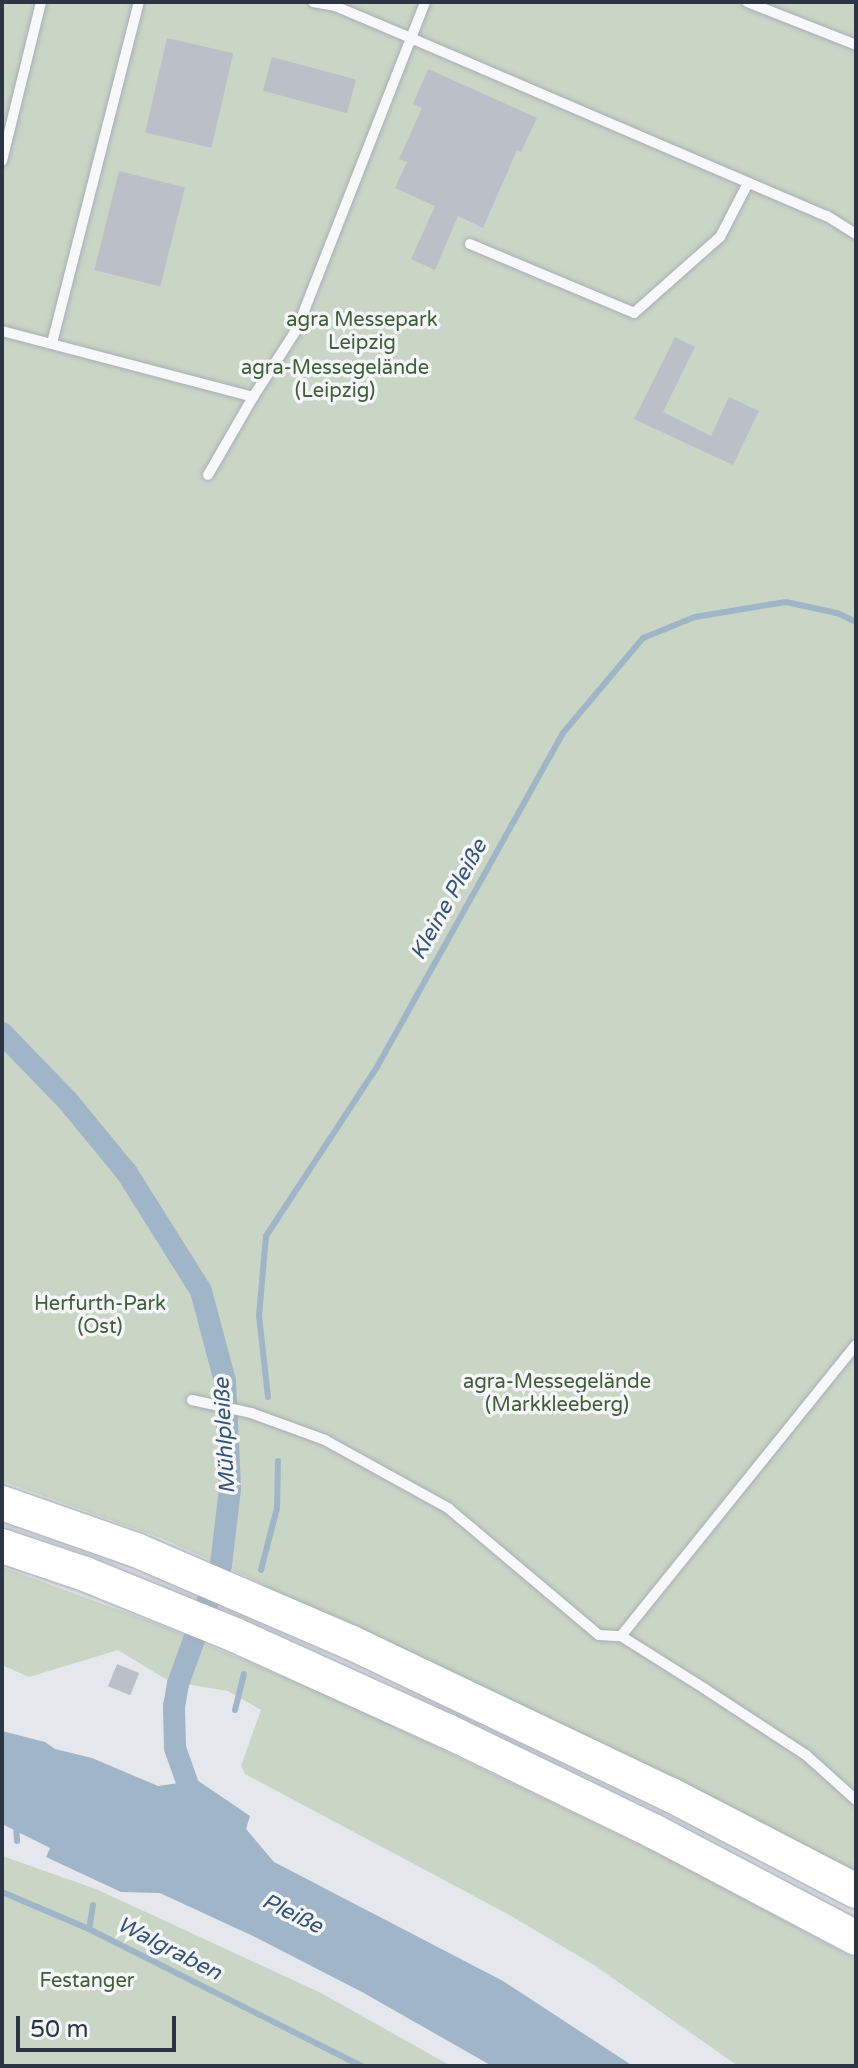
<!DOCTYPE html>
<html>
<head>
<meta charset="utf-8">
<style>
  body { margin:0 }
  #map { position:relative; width:858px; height:2068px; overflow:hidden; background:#e4e7eb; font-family:"Varela Round",sans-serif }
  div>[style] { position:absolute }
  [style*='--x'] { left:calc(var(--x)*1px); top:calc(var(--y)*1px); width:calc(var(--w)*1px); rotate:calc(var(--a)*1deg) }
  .green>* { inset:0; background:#c9d5c5 }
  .water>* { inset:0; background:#a1b5c9 }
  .stream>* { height:6px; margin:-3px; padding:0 3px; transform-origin:3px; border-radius:3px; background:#a1b5c9 }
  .canal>* { height:22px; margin:-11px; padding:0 11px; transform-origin:11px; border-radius:11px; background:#a1b5c9 }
  .building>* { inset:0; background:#bbc0c8; transform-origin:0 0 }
  .roads { filter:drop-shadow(0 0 2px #a9aeb5) drop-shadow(0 0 2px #a9aeb5) }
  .service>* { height:10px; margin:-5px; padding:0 5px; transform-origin:5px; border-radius:5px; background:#f7f8f9 }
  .trunk>* { height:34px; margin:-17px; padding:0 17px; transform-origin:17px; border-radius:17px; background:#fff }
  span { translate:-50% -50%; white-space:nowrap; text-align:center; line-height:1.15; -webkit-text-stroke:7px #f4f6f8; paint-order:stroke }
  .park-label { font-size:20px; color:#415e3a }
  .water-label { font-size:22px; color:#375476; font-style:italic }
  .frame { position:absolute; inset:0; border:4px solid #2c3543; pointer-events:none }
  .scale { position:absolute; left:16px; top:2016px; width:160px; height:36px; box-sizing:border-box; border:4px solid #2c3543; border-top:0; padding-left:10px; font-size:24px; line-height:28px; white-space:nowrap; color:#2c3543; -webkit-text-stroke:6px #f4f6f8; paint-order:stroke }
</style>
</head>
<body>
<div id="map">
  <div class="green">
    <i style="clip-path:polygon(2px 2px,856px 2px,856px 1875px,274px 1592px,255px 1580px,161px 1538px,2px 1481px)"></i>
    <i style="clip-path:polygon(2px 1567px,155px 1623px,346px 1703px,677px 1863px,856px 1959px,856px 2066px,738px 2066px,594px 1965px,504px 1912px,245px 1774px,241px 1766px,261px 1710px,228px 1691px,169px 1681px,118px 1650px,29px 1677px,2px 1665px)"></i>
    <i style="clip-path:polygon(2px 1856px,96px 1889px,321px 1993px,451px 2066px,2px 2066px)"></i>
  </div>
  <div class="water">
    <i style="clip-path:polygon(2px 1731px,45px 1742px,55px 1749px,92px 1758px,158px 1786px,179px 1783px,177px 1777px,191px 1771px,194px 1778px,250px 1816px,246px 1829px,274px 1862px,503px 1981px,633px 2066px,492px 2066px,362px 1992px,255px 1937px,160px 1893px,121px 1892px,46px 1857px,50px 1848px,2px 1824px)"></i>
  </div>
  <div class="stream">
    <i style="--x:268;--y:1397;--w:81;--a:-96.3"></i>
    <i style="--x:259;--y:1316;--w:80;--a:-85"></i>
    <i style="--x:266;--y:1236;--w:202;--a:-56.7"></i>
    <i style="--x:377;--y:1067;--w:382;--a:-60.9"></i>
    <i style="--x:563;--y:733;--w:124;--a:-49.9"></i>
    <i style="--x:643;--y:638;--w:56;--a:-22"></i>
    <i style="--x:695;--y:617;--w:92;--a:-9.4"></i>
    <i style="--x:786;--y:602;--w:52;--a:12.2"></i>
    <i style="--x:837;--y:613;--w:21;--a:25"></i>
    <i style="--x:261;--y:1570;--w:64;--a:-75.5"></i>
    <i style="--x:277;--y:1508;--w:47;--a:-88.8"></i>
    <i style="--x:235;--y:1710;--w:37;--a:-76"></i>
    <i style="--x:16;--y:1825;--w:16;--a:86"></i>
    <i style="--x:2;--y:1892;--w:95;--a:23"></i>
    <i style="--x:93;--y:1905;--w:24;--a:99"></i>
    <i style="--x:89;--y:1929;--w:305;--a:26.7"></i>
  </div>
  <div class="canal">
    <i style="--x:2;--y:1033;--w:93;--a:45.9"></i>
    <i style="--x:67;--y:1100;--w:94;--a:50.6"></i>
    <i style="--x:127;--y:1173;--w:139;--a:57.9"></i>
    <i style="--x:201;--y:1291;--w:93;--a:75.1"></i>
    <i style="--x:225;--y:1381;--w:108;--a:87.3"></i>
    <i style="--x:230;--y:1489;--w:77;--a:96.8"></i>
    <i style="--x:221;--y:1565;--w:127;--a:109.9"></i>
    <i style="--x:178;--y:1684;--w:22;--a:100"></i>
    <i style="--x:174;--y:1706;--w:42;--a:88.6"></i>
    <i style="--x:175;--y:1748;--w:54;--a:70.6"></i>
  </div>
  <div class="building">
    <i style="left:167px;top:38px;width:68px;height:97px;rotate:13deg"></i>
    <i style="left:272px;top:57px;width:87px;height:35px;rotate:15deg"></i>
    <i style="clip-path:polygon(428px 69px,537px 118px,521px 152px,517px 150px,483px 228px,458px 216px,435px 270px,411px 259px,435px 206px,395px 188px,407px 162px,399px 159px,422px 108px,413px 104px)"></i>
    <i style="left:119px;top:171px;width:68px;height:102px;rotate:14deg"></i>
    <i style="clip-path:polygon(675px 337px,695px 347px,663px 412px,711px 436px,729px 397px,759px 411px,733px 465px,634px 419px)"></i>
    <i style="left:117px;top:1664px;width:24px;height:24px;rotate:22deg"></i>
  </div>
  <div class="roads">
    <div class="service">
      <i style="--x:313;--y:2;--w:22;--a:10"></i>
      <i style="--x:335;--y:6;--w:82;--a:22.8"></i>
      <i style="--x:411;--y:38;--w:452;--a:23.2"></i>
      <i style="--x:827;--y:216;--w:34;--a:32"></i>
      <i style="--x:747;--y:2;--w:117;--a:21.5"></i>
      <i style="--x:2;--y:161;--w:164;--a:-76.2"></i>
      <i style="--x:470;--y:244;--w:178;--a:22.8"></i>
      <i style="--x:634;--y:313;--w:115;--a:-41.5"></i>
      <i style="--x:720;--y:237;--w:59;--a:-62.6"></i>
      <i style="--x:2;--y:331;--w:260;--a:14.7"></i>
      <i style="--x:253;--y:397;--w:81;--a:-57.1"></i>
      <i style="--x:297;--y:329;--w:351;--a:-68.6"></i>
      <i style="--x:52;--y:343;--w:352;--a:-75.7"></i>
      <i style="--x:208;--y:475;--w:90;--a:-60"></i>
      <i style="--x:192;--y:1400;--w:60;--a:12.4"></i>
      <i style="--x:251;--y:1413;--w:79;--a:20"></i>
      <i style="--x:325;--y:1440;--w:141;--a:28.9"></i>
      <i style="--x:448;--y:1508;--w:197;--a:40.1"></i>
      <i style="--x:599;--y:1635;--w:22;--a:3"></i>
      <i style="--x:621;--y:1636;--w:99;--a:32.2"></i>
      <i style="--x:705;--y:1689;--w:121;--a:33.2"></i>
      <i style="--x:806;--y:1755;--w:67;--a:42"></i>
      <i style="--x:621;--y:1636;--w:374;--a:-51.1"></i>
    </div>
    <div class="trunk">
      <i style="--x:2;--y:1503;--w:142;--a:19.3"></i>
      <i style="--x:136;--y:1550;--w:233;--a:23.3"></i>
      <i style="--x:350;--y:1642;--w:356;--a:25.5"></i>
      <i style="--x:671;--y:1795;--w:208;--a:27.4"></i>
      <i style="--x:2;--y:1546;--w:88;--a:18.6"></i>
      <i style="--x:85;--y:1574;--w:162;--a:22.1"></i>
      <i style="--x:235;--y:1635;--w:233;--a:24.4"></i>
      <i style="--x:447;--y:1731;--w:231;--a:25.9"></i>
      <i style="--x:655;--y:1832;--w:227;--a:27.8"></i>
    </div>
  </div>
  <div class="park-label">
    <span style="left:362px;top:332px">agra Messepark<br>Leipzig</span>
    <span style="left:335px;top:380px">agra-Messegelände<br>(Leipzig)</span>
    <span style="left:100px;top:1316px">Herfurth-Park<br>(Ost)</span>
    <span style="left:557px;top:1394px">agra-Messegelände<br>(Markkleeberg)</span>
    <span style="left:87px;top:1981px">Festanger</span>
  </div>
  <div class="water-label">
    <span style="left:449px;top:900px;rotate:-61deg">Kleine Pleiße</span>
    <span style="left:225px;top:1436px;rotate:-93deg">Mühlpleiße</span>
    <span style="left:292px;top:1914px;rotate:26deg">Pleiße</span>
    <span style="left:169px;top:1949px;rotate:27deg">Walgraben</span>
  </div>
  <div class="frame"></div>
  <div class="scale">50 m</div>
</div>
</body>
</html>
